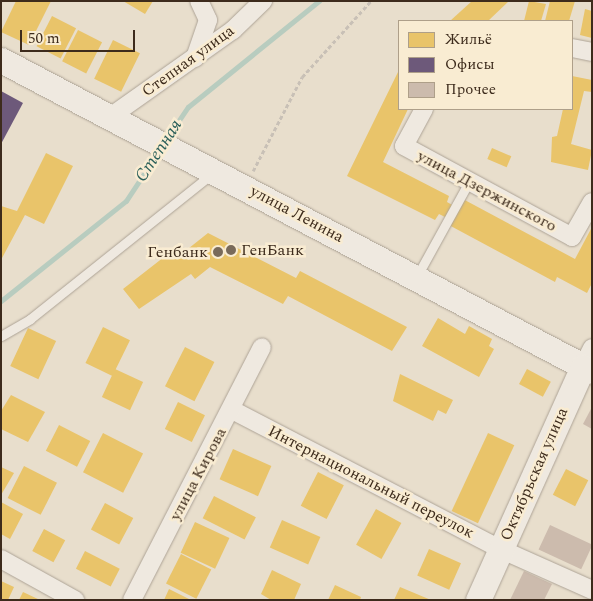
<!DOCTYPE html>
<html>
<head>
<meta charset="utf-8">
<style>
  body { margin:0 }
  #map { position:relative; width:593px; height:601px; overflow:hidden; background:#e8decc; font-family:Spectral,serif }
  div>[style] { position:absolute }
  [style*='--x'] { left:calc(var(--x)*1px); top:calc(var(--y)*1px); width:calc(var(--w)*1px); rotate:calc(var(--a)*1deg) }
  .homes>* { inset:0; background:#e9c46a; transform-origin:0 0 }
  .offices>* { inset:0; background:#6d597a }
  .stream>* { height:4.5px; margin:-2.25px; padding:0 2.25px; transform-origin:2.25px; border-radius:2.25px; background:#b8ccbf }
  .building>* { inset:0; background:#ccbbad; transform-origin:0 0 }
  .path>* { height:2.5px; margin-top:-1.25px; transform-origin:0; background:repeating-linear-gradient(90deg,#c8c0b6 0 4px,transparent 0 6.5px) }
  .roads { filter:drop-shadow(0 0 1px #ada396) drop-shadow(0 0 1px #ada396) }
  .service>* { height:9px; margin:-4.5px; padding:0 4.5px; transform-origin:4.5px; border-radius:4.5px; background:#efe9e0 }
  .minor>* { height:18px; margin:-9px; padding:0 9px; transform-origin:9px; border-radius:9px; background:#efe9e0 }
  .secondary>* { height:25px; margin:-12.5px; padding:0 12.5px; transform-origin:12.5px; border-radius:12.5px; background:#efe9e0 }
  .dots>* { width:14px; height:14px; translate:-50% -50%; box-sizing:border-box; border:2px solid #f9ecd2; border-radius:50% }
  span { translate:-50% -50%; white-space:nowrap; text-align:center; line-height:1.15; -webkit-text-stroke:5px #f9ecd2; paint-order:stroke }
  .street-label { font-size:16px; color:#3d2b1c }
  .poi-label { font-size:16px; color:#3d2b1c }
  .left { translate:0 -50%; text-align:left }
  .right { translate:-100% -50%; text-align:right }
  .water-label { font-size:18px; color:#2a5f59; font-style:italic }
  .frame { position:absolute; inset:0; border:2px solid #3d2b1c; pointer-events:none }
  .legend { position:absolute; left:398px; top:20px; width:175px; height:90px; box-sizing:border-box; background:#f9ecd2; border:1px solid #ae9f89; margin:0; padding:6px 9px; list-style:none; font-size:15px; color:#3d2b1c }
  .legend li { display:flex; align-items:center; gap:10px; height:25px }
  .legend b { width:25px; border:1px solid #ae9f89 }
  .scale { position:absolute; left:20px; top:30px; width:115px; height:22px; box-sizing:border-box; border:2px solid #3d2b1c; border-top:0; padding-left:6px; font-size:15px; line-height:18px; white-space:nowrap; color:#3d2b1c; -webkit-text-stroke:4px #f9ecd2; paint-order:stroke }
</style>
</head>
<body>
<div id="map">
  <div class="homes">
    <i style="clip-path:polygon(16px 1px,51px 1px,29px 45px,1px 32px)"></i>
    <i style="clip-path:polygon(123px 1px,153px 1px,145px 14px)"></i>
    <i style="clip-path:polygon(472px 1px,509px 1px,488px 21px,450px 21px)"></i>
    <i style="clip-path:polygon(529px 1px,546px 4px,541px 21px,524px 21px)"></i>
    <i style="clip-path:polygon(550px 1px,575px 1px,569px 21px,545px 21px)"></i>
    <i style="clip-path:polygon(585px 9px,592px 11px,592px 38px,580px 35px)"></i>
    <i style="left:52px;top:16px;width:27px;height:34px;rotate:27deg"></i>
    <i style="left:78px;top:30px;width:27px;height:35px;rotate:27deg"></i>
    <i style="left:113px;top:40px;width:30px;height:43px;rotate:26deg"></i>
    <i style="clip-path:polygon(399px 70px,399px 109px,408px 109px,383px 162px,449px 196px,447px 202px,454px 206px,447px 218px,439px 214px,435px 220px,347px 176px)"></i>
    <i style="clip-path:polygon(572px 76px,592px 80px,592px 92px,584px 91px,571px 144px,592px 150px,588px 170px,551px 162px,552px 137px,557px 136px,563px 109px,572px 109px)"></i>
    <i style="left:492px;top:148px;width:21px;height:12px;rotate:23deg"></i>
    <i style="clip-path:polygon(46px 153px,73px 166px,44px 224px,25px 215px,1px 260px,1px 206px,17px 211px)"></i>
    <i style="clip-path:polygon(461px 198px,575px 259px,592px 227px,592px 283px,587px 293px,557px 277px,555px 282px,447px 224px)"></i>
    <i style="clip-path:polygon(208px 233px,296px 278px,300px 271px,407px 327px,392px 351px,288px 296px,283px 304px,210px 267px,195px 279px,191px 274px,139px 309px,123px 289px,173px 250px,179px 256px)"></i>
    <i style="clip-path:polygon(438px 318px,465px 334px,469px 326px,492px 339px,489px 346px,494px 349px,479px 377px,422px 346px)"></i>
    <i style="left:103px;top:327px;width:30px;height:40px;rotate:26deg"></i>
    <i style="left:28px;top:328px;width:31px;height:42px;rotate:25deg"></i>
    <i style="left:185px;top:347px;width:33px;height:44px;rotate:27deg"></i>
    <i style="left:115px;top:369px;width:31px;height:31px;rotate:25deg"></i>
    <i style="left:527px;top:369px;width:27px;height:17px;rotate:28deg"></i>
    <i style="clip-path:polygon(400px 374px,453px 400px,446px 414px,438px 410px,433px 421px,393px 401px)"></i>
    <i style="clip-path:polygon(11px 395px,45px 412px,28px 442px,1px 429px,1px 411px)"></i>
    <i style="left:178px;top:402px;width:30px;height:30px;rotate:26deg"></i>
    <i style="left:59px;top:425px;width:35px;height:29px;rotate:27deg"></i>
    <i style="left:103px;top:433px;width:45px;height:44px;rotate:27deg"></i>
    <i style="left:488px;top:433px;width:29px;height:86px;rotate:25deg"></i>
    <i style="left:233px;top:449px;width:42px;height:33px;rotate:24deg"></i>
    <i style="left:24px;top:466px;width:37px;height:36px;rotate:27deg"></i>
    <i style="clip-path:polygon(1px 467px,14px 473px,1px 495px)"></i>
    <i style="left:566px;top:469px;width:25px;height:29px;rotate:27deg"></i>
    <i style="left:318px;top:472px;width:29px;height:38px;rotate:27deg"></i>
    <i style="left:214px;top:496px;width:47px;height:25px;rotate:27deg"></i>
    <i style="clip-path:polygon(1px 502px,23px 514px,10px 539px,1px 534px)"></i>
    <i style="left:105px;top:503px;width:32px;height:30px;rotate:28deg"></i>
    <i style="left:376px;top:509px;width:29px;height:41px;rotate:29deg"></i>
    <i style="left:282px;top:520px;width:42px;height:30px;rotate:24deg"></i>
    <i style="left:195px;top:522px;width:38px;height:34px;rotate:25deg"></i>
    <i style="left:44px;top:529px;width:24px;height:25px;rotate:28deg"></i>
    <i style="left:429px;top:549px;width:35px;height:29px;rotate:24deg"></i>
    <i style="left:85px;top:551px;width:39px;height:20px;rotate:27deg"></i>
    <i style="left:181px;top:554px;width:34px;height:33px;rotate:27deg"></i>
    <i style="clip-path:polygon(272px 570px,301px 584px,294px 600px,271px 600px,261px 594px)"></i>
    <i style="clip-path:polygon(1px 581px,14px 587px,8px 600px,1px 600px)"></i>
    <i style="clip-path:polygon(335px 585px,361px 597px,360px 600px,328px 600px)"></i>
    <i style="clip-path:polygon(400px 587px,431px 600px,394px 600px)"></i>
    <i style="clip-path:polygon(169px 589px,191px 600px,164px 600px)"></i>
    <i style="clip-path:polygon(23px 592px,40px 600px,19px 600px)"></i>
  </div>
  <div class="offices">
    <i style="clip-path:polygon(1px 91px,23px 103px,1px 144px)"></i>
  </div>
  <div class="stream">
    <i style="--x:167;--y:138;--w:37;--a:-56"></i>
    <i style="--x:188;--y:107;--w:169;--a:-39"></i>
    <i style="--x:1;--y:301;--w:160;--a:-38.7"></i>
    <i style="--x:126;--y:201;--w:60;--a:-56.6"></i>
  </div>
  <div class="building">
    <i style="clip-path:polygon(592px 407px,592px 429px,583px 424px)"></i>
    <i style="left:550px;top:525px;width:47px;height:27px;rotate:25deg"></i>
    <i style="clip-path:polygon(524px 571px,552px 584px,544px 600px,510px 600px)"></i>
  </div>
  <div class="path">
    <i style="--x:253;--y:171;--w:106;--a:-62.5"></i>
    <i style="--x:302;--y:77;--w:103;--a:-47.8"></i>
  </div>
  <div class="roads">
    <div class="service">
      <i style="--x:417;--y:276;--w:110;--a:-61.1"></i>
      <i style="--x:1;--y:336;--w:34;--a:-30"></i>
      <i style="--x:30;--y:319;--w:234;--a:-38.6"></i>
    </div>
    <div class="minor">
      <i style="--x:572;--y:48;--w:20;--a:11"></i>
      <i style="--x:195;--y:58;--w:40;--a:-71.1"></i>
      <i style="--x:208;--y:20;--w:21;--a:-115"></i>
      <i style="--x:424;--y:109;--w:42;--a:118.4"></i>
      <i style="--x:404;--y:146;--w:191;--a:28.4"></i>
      <i style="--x:572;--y:237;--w:40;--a:-60.3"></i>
      <i style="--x:110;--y:117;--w:151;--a:-35.3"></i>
      <i style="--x:233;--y:30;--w:42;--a:-44"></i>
      <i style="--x:583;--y:366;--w:20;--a:-63"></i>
      <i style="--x:232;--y:410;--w:302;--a:27.4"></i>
      <i style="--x:500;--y:549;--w:101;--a:24"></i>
      <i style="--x:1;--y:559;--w:85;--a:29"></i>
      <i style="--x:132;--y:600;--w:284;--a:-62.8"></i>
    </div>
    <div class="secondary">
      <i style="--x:1;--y:60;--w:668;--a:27.75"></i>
      <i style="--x:478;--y:600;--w:256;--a:-65.8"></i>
    </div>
  </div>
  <div class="dots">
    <i style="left:231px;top:250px;background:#796a5a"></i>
    <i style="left:218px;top:252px;background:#796a5a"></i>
  </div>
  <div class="street-label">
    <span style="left:188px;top:61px;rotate:-36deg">Степная улица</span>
    <span style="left:487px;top:191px;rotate:28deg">улица Дзержинского</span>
    <span style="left:297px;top:214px;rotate:28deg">улица Ленина</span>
    <span style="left:198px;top:474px;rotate:-62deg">улица Кирова</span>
    <span style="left:534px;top:474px;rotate:-66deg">Октябрьская улица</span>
    <span style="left:371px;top:482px;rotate:27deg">Интернациональный переулок</span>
  </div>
  <div class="poi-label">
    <span class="left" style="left:241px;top:250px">ГенБанк</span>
    <span class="right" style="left:208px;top:252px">Генбанк</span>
  </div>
  <div class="water-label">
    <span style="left:159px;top:151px;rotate:-57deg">Степная</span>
  </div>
  <div class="frame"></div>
  <ul class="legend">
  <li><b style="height:14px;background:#e9c46a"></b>Жильё</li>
  <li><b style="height:14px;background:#6d597a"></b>Офисы</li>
  <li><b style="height:14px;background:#ccbbad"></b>Прочее</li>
  </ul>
  <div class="scale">50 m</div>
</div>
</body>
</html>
